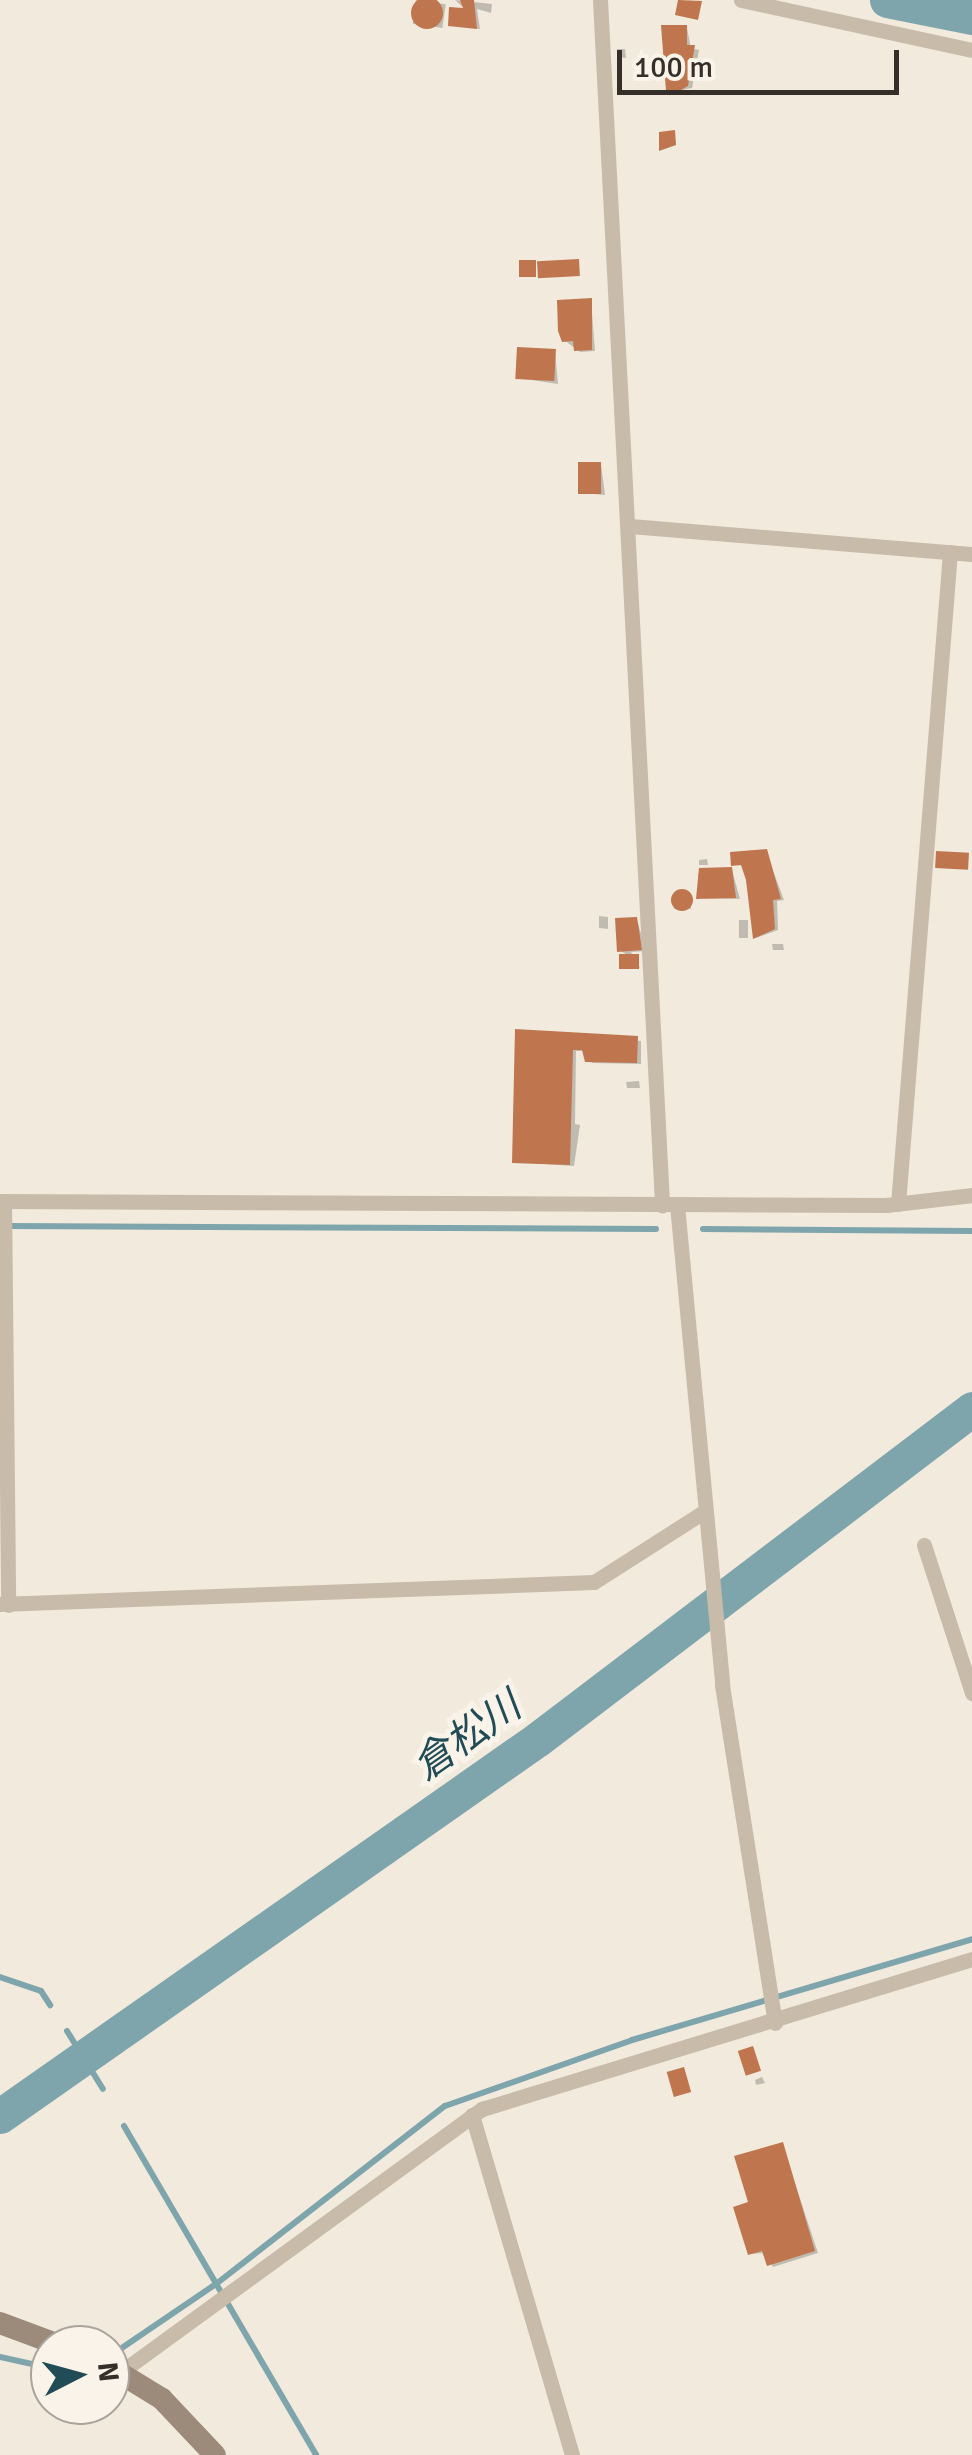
<!DOCTYPE html>
<html>
<head>
<meta charset="utf-8">
<style>
  body { margin:0 }
  #map { position:relative; width:972px; height:2455px; overflow:hidden; background:#f1eadd; font-family:Signika,"Noto Sans JP",sans-serif }
  div>[style] { position:absolute }
  [style*='--x'] { left:calc(var(--x)*1px); top:calc(var(--y)*1px); width:calc(var(--w)*1px); rotate:calc(var(--a)*1deg) }
  .shadow>* { inset:0; background:#0003; transform-origin:0 0 }
  .stream>* { height:6px; margin:-3px; padding:0 3px; transform-origin:3px; border-radius:3px; background:#7ea5ac }
  .river>* { height:35px; margin:-17.5px; padding:0 17.5px; transform-origin:17.5px; border-radius:17.5px; background:#7ea5ac }
  .building>* { inset:0; background:#bf754d; transform-origin:0 0 }
  .round { border-radius:50% }
  .minor>* { height:15px; margin:-7.5px; padding:0 7.5px; transform-origin:7.5px; border-radius:7.5px; background:#c8bbaa }
  .secondary>* { height:22px; margin:-11px; padding:0 11px; transform-origin:11px; border-radius:11px; background:#9c8a7b }
  span { translate:-50% -50%; white-space:nowrap; text-align:center; line-height:1.15; -webkit-text-stroke:10px #f9f3e9; paint-order:stroke }
  .water-label { font-size:40px; color:#214c55; font-style:italic }
  .north { position:absolute; left:30px; top:2325px; width:100px; height:100px; box-sizing:border-box; background:#f9f3e9; border:2px solid #aba49c; border-radius:50%; rotate:84deg; font-size:28px; font-weight:700; line-height:40px; text-align:center; color:#362e29 }
  .north::after { content:''; display:block; margin:auto; width:35px; height:45px; background:#214c55; clip-path:polygon(50% 0,100% 100%,50% 72%,0 100%) }
  .scale { position:absolute; left:617px; top:50px; width:282px; height:45px; box-sizing:border-box; border:5px solid #362e29; border-top:0; padding-left:12px; font-size:30px; line-height:35px; white-space:nowrap; color:#362e29; -webkit-text-stroke:8px #f9f3e9; paint-order:stroke }
</style>
</head>
<body>
<div id="map">
  <div class="shadow">
    <i style="left:416px;top:0;width:30px;height:24px;rotate:8deg"></i>
    <i style="clip-path:polygon(455px 0,492px 4px,491px 13px,477px 9px,480px 29px,451px 25px,467px 11px)"></i>
    <i style="clip-path:polygon(687px 28px,691px 48px,699px 50px,692px 88px,672px 92px)"></i>
    <i style="clip-path:polygon(617px 49px,625px 49px,626px 58px,618px 57px)"></i>
    <i style="clip-path:polygon(591px 300px,595px 351px,580px 352px,564px 340px)"></i>
    <i style="clip-path:polygon(555px 352px,558px 384px,518px 378px)"></i>
    <i style="clip-path:polygon(601px 464px,605px 495px,581px 493px)"></i>
    <i style="clip-path:polygon(766px 852px,784px 900px,777px 901px,778px 930px,756px 938px,744px 866px,734px 864px)"></i>
    <i style="clip-path:polygon(707px 859px,708px 865px,699px 865px,699px 860px)"></i>
    <i style="clip-path:polygon(732px 870px,740px 899px,699px 898px,698px 874px)"></i>
    <i style="left:674px;top:893px;width:17px;height:16px"></i>
    <i style="clip-path:polygon(599px 916px,608px 917px,608px 929px,599px 928px)"></i>
    <i style="clip-path:polygon(637px 920px,646px 951px,631px 952px,640px 968px,623px 968px,631px 957px,619px 950px)"></i>
    <i style="left:739px;top:920px;width:9px;height:18px"></i>
    <i style="clip-path:polygon(772px 944px,783px 944px,784px 950px,773px 950px)"></i>
    <i style="clip-path:polygon(517px 1032px,641px 1041px,641px 1064px,592px 1063px,585px 1051px,576px 1051px,575px 1124px,580px 1125px,574px 1166px,514px 1162px)"></i>
    <i style="clip-path:polygon(639px 1081px,640px 1088px,627px 1088px,626px 1082px)"></i>
    <i style="clip-path:polygon(762px 2077px,765px 2083px,756px 2085px,755px 2080px)"></i>
    <i style="clip-path:polygon(782px 2144px,818px 2253px,773px 2267px,765px 2253px,750px 2254px,751px 2204px)"></i>
  </div>
  <div class="stream">
    <i style="--x:8;--y:1226;--w:648;--a:0.27"></i>
    <i style="--x:703;--y:1229;--w:269;--a:0.4"></i>
    <i style="--x:0;--y:1977;--w:43;--a:18.9"></i>
    <i style="--x:41;--y:1991;--w:17;--a:57"></i>
    <i style="--x:67;--y:2031;--w:68;--a:58.2"></i>
    <i style="--x:124;--y:2126;--w:381;--a:59.7"></i>
    <i style="--x:110;--y:2356;--w:128;--a:-34.2"></i>
    <i style="--x:216;--y:2284;--w:290;--a:-37.9"></i>
    <i style="--x:445;--y:2106;--w:198;--a:-19.4"></i>
    <i style="--x:632;--y:2040;--w:355;--a:-16.5"></i>
    <i style="--x:0;--y:2357;--w:51;--a:12.4"></i>
  </div>
  <div class="river">
    <i style="--x:887;--y:0;--w:87;--a:11.3"></i>
    <i style="--x:0;--y:2116;--w:657;--a:-35.02"></i>
    <i style="--x:538;--y:1739;--w:545;--a:-37.25"></i>
  </div>
  <div class="building">
    <i class="round" style="left:411px;top:-3px;width:32px;height:32px"></i>
    <i style="clip-path:polygon(460px 0,474px 0,477px 29px,448px 26px,449px 7px,463px 8px)"></i>
    <i style="clip-path:polygon(678px 0,702px 1px,698px 20px,675px 15px)"></i>
    <i style="clip-path:polygon(661px 25px,687px 25px,687px 45px,695px 45px,688px 86px,679px 91px,666px 91px)"></i>
    <i style="clip-path:polygon(675px 130px,676px 145px,659px 151px,659px 132px)"></i>
    <i style="left:579px;top:259px;width:17px;height:42px;rotate:87deg"></i>
    <i style="left:519px;top:260px;width:17px;height:17px"></i>
    <i style="clip-path:polygon(592px 298px,592px 350px,574px 351px,573px 341px,562px 342px,558px 331px,557px 300px)"></i>
    <i style="left:517px;top:347px;width:39px;height:32px;rotate:3deg"></i>
    <i style="left:578px;top:462px;width:23px;height:32px"></i>
    <i style="clip-path:polygon(767px 849px,781px 899px,773px 900px,775px 929px,753px 939px,746px 880px,741px 865px,731px 866px,730px 852px)"></i>
    <i style="left:936px;top:851px;width:33px;height:17px;rotate:3deg"></i>
    <i style="clip-path:polygon(732px 867px,736px 898px,696px 899px,699px 868px)"></i>
    <i class="round" style="left:671px;top:889px;width:22px;height:22px"></i>
    <i style="clip-path:polygon(637px 917px,642px 950px,617px 952px,615px 918px)"></i>
    <i style="left:619px;top:954px;width:20px;height:15px"></i>
    <i style="clip-path:polygon(515px 1029px,638px 1036px,637px 1063px,585px 1062px,582px 1050px,573px 1050px,570px 1165px,512px 1163px)"></i>
    <i style="left:753px;top:2046px;width:26px;height:16px;rotate:72deg"></i>
    <i style="left:684px;top:2067px;width:26px;height:18px;rotate:74deg"></i>
    <i style="clip-path:polygon(783px 2142px,815px 2251px,767px 2266px,762px 2251px,748px 2255px,733px 2207px,748px 2202px,734px 2156px)"></i>
  </div>
  <div class="minor">
    <i style="--x:600;--y:0;--w:1207;--a:87.05"></i>
    <i style="--x:741;--y:0;--w:236;--a:12.2"></i>
    <i style="--x:630;--y:526;--w:343;--a:4.7"></i>
    <i style="--x:0;--y:1201;--w:886;--a:0.26"></i>
    <i style="--x:886;--y:1205;--w:87;--a:-6.6"></i>
    <i style="--x:4;--y:1201;--w:404;--a:89.4"></i>
    <i style="--x:898;--y:1204;--w:654;--a:-85.44"></i>
    <i style="--x:677;--y:1205;--w:482;--a:84.6"></i>
    <i style="--x:722;--y:1685;--w:342;--a:81.1"></i>
    <i style="--x:924;--y:1545;--w:156;--a:72"></i>
    <i style="--x:0;--y:1604;--w:594;--a:-2.12"></i>
    <i style="--x:594;--y:1582;--w:128;--a:-32.6"></i>
    <i style="--x:472;--y:2115;--w:354;--a:73.6"></i>
    <i style="--x:121;--y:2372;--w:447;--a:-36.1"></i>
    <i style="--x:482;--y:2109;--w:512;--a:-17.02"></i>
  </div>
  <div class="secondary">
    <i style="--x:0;--y:2323;--w:63;--a:20.4"></i>
    <i style="--x:110;--y:2367;--w:61;--a:31.6"></i>
    <i style="--x:162;--y:2399;--w:77;--a:46.6"></i>
  </div>
  <div class="water-label">
    <span style="left:467px;top:1736px;rotate:-35deg">倉松川</span>
  </div>
  <div class="north">N</div>
  <div class="scale">100 m</div>
</div>
</body>
</html>
